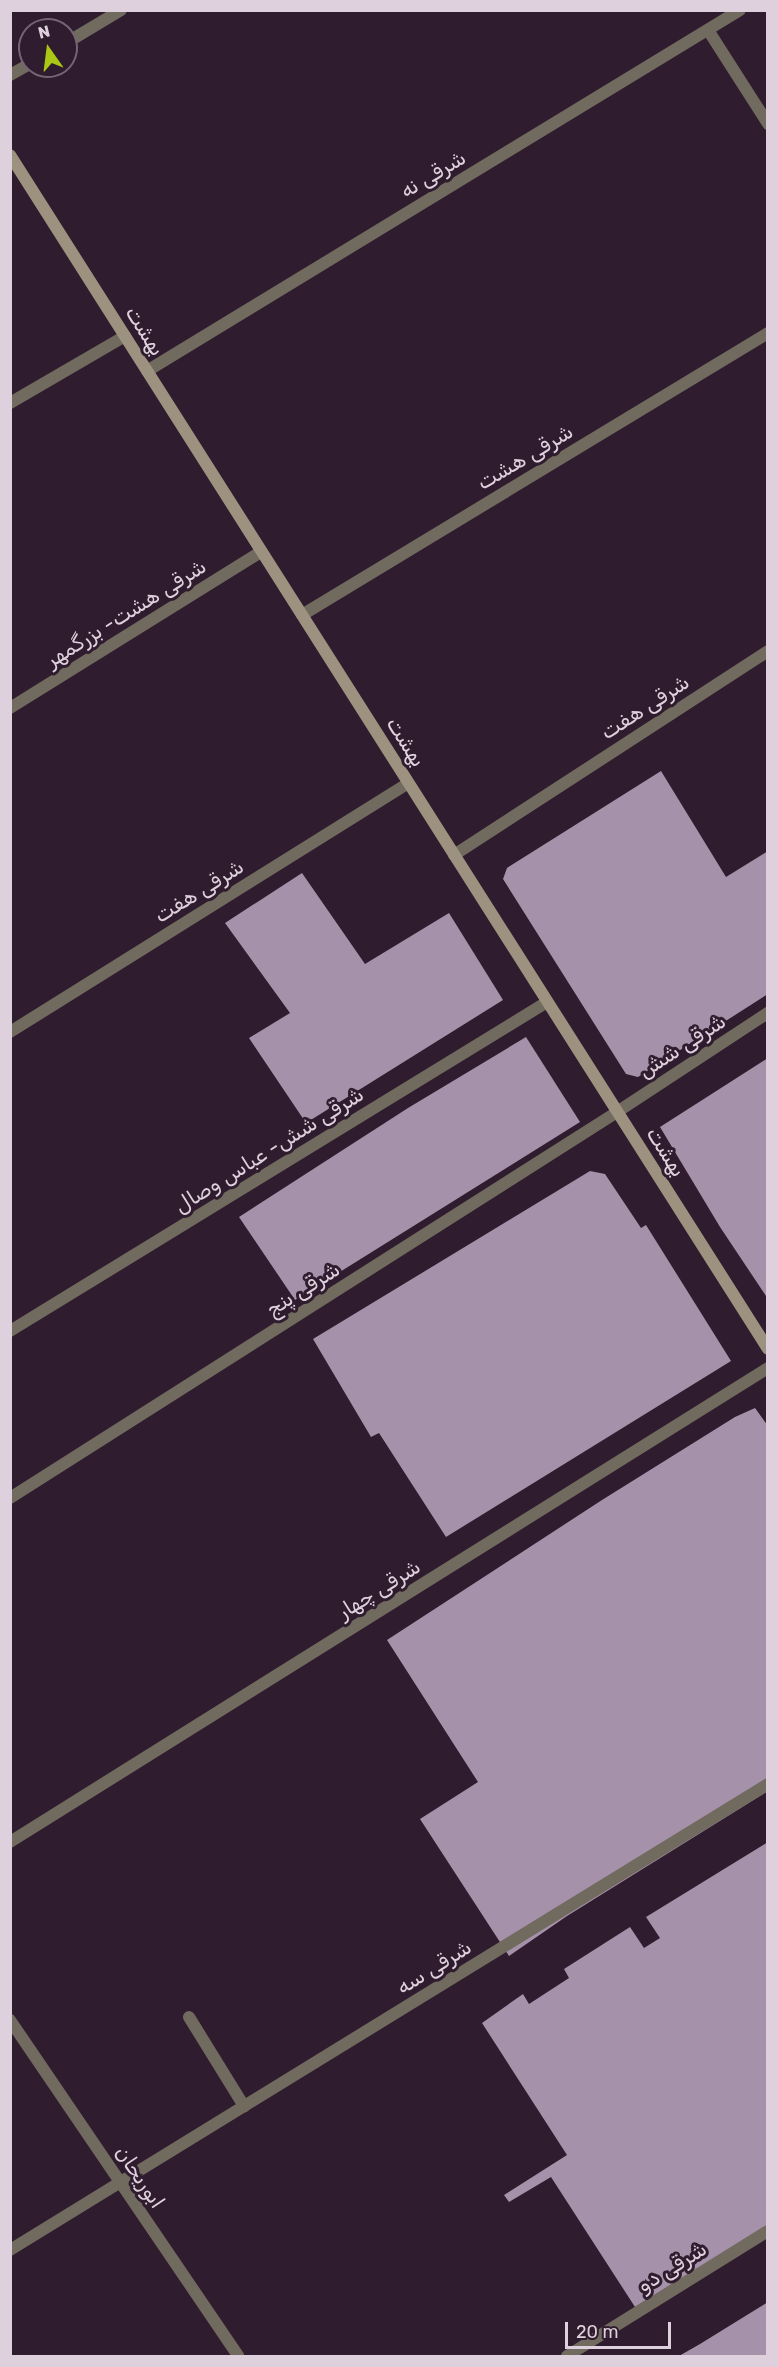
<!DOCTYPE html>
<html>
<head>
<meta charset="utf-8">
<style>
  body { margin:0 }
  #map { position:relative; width:778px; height:2367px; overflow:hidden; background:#2f1c2e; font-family:Rubik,"Noto Sans Arabic",sans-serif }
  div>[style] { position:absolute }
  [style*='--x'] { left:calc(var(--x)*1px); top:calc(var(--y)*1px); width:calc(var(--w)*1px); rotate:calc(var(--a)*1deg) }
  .building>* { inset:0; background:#a691aa }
  .street>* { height:12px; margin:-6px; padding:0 6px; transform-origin:6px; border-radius:6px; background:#716a5e }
  .secondary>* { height:12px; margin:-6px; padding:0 6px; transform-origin:6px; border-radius:6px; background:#9d927f }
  span { translate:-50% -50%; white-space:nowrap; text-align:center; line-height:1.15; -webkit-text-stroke:6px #2f1c2e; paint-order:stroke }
  .street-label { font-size:21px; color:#ded0dc }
  .frame { position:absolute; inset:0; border:12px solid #ded0dc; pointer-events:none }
  .north { position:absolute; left:18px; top:18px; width:60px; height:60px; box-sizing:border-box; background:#2f1c2e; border:2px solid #756474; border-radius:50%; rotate:346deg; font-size:16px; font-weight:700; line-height:24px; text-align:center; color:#ded0dc }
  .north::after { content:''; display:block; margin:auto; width:21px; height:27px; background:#abc716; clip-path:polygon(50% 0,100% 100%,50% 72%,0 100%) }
  .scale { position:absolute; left:565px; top:2322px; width:106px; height:27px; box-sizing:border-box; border:3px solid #ded0dc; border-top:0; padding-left:8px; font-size:18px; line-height:21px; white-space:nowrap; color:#ded0dc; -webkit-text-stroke:4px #2f1c2e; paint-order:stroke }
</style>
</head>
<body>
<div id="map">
  <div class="building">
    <i style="clip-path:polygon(661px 771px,726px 877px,768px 851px,768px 994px,638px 1077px,626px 1074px,503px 879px,507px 868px)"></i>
    <i style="clip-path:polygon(302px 873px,365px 964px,449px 913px,503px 1000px,306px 1123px,249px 1038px,290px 1013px,225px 923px)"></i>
    <i style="clip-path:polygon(526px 1037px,580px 1122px,295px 1300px,239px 1217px,408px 1108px)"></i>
    <i style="clip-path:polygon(768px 1058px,768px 1299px,720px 1227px,660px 1127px)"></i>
    <i style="clip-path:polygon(590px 1171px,605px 1174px,641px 1228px,646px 1225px,731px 1361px,446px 1537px,379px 1433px,371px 1437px,313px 1339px)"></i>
    <i style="clip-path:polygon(755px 1408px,768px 1426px,768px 1791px,567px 1916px,509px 1956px,420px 1819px,478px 1782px,387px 1640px,602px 1500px,735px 1417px)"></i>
    <i style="clip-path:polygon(768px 1842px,768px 2226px,635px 2307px,551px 2177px,509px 2202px,504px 2195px,567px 2155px,482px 2023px,523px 1994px,529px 2004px,569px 1978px,564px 1969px,630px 1927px,644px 1948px,660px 1938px,646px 1917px)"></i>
    <i style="clip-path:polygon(768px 2302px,768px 2356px,679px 2356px,700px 2344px)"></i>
  </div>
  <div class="street">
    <i style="--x:708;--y:30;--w:112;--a:57.4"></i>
    <i style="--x:66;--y:43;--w:64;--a:-31"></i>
    <i style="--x:10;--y:75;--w:23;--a:-29"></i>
    <i style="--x:147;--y:371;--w:694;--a:-31.33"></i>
    <i style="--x:10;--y:403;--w:133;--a:-30.2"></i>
    <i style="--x:302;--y:615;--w:545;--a:-31.18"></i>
    <i style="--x:10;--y:708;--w:296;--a:-31.9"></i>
    <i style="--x:454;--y:855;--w:374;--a:-33"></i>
    <i style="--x:10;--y:1032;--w:469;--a:-32"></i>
    <i style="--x:10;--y:1331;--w:630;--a:-31.49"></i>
    <i style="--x:10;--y:1498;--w:719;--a:-32.45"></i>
    <i style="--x:617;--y:1112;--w:181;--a:-33.3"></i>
    <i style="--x:10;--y:1842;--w:894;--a:-32.02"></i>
    <i style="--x:189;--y:2017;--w:105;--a:58.3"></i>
    <i style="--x:10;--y:2020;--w:406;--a:55.8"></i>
    <i style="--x:10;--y:2250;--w:890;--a:-31.58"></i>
    <i style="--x:567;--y:2356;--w:237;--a:-31.9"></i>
  </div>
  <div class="secondary">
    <i style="--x:10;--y:155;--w:1414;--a:57.59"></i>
  </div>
  <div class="street-label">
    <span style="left:433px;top:174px;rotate:-31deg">شرقی نه</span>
    <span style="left:145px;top:331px;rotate:58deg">بهشت</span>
    <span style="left:525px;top:457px;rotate:-31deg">شرقی هشت</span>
    <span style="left:126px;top:613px;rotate:-32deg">شرقی هشت- بزرگمهر</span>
    <span style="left:645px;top:707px;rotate:-33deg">شرقی هفت</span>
    <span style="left:406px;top:742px;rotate:58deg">بهشت</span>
    <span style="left:199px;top:891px;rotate:-32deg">شرقی هفت</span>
    <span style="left:682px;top:1046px;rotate:-33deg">شرقی شش</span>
    <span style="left:269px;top:1150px;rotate:-32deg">شرقی شش- عباس وصال</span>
    <span style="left:666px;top:1152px;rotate:58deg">بهشت</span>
    <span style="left:303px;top:1289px;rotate:-32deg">شرقی پنج</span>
    <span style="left:379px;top:1589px;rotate:-32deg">شرقی چهار</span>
    <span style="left:434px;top:1967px;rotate:-32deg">شرقی سه</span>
    <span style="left:140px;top:2177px;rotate:56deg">ابوریحان</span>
    <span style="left:672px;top:2267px;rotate:-32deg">شرقی دو</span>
  </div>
  <div class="frame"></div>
  <div class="north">N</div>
  <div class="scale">20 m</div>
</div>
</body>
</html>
